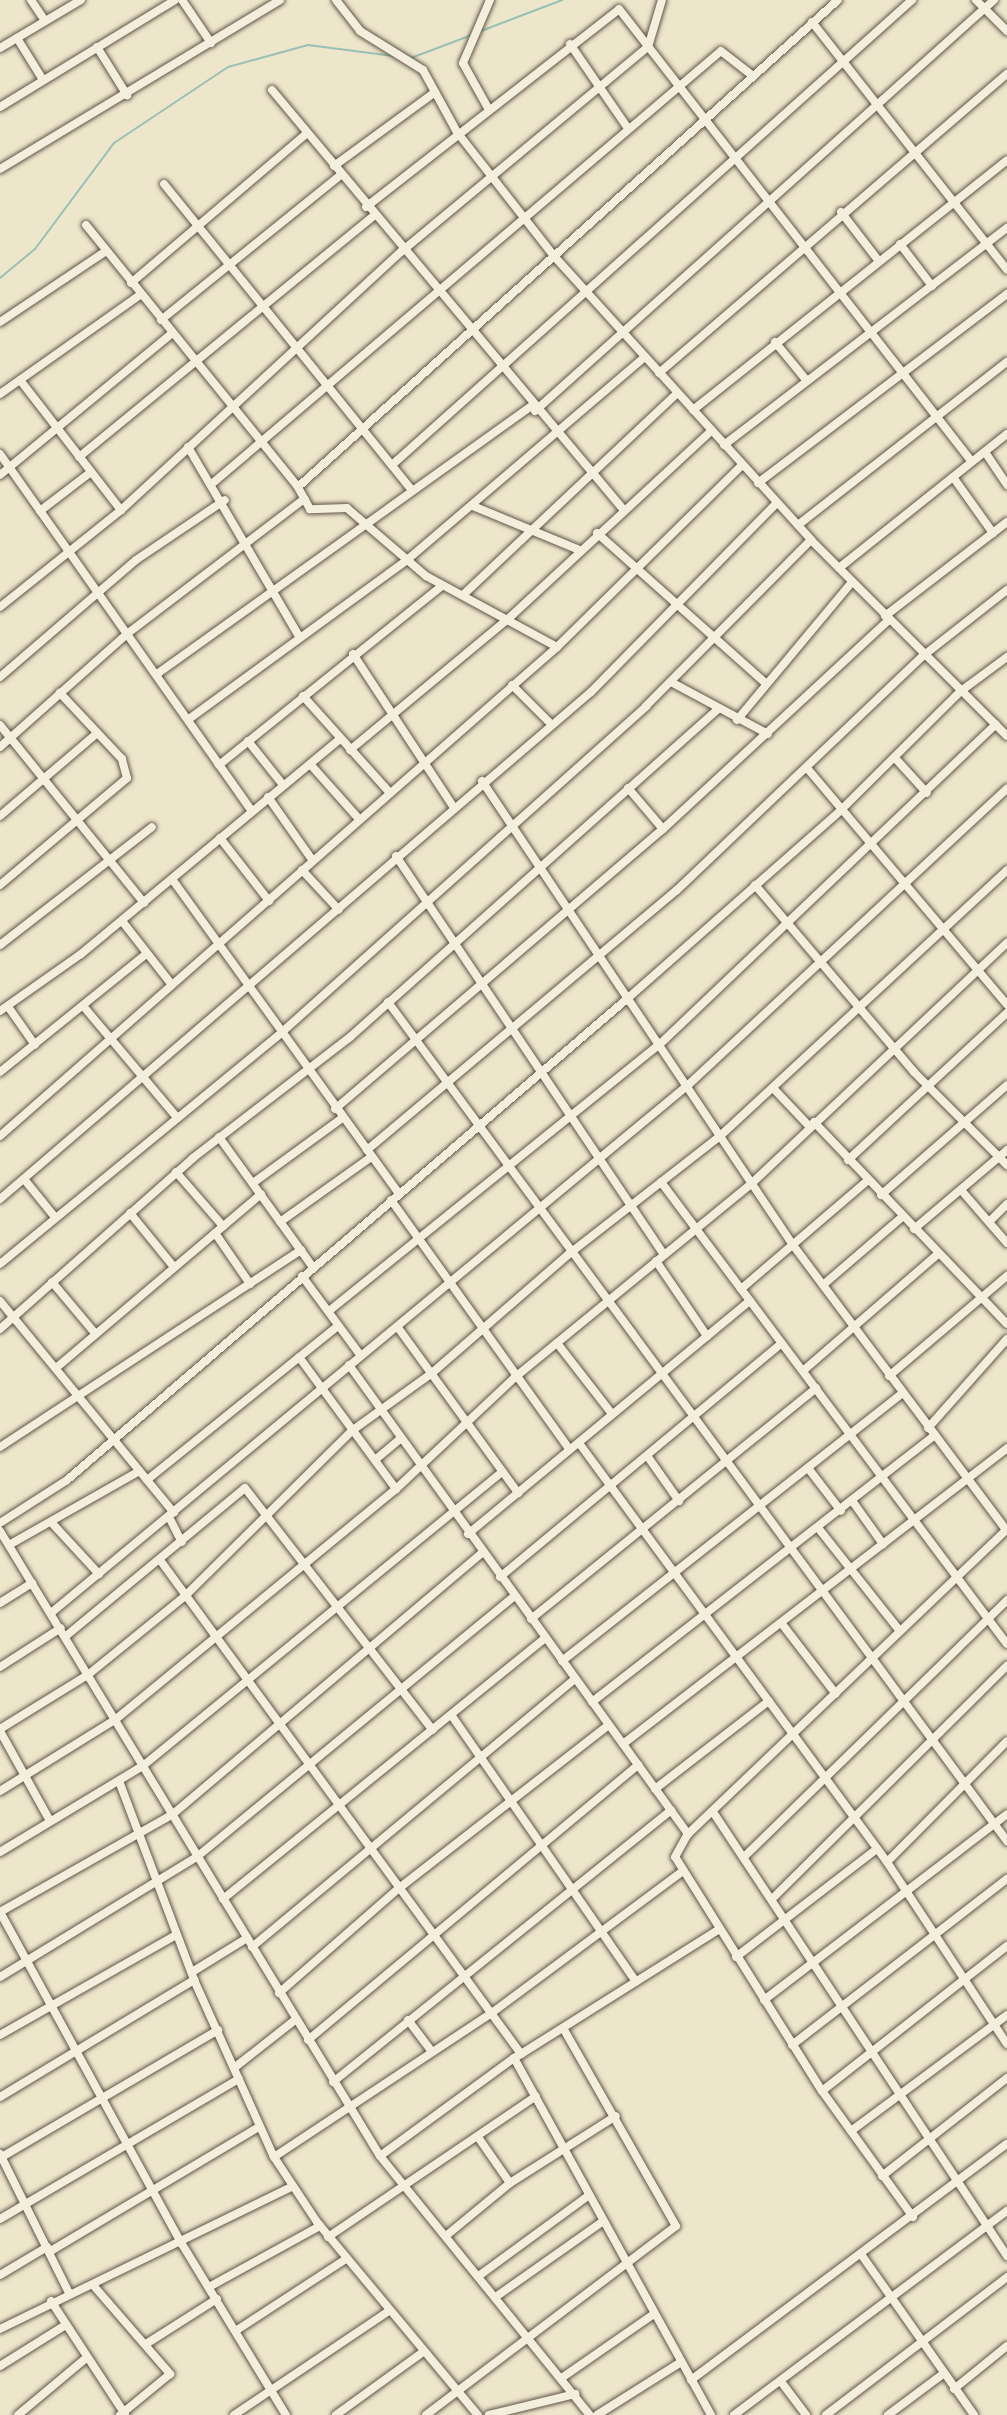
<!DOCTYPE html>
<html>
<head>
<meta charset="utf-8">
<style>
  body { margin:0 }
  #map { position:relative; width:1007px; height:2415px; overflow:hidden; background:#eee6cb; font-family:"Sorts Mill Goudy",serif }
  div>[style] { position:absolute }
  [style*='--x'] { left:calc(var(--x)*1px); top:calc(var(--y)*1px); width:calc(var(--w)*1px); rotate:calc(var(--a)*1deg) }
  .stream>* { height:2px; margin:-1px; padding:0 1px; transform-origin:1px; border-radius:1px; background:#99c0b4 }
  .roads { filter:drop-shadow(0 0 2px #605449) drop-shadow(0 0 2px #605449) }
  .minor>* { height:8px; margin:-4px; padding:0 4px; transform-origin:4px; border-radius:4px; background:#f4efdd }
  span { translate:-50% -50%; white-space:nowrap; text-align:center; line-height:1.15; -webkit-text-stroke:7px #f4efdd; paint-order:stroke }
</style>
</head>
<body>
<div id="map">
  <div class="stream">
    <i style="--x:481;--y:31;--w:87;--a:-20.9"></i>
    <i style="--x:411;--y:58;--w:65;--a:-20.7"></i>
    <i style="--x:0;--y:278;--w:45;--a:-39.6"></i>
    <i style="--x:35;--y:249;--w:132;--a:-53.3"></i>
    <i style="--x:114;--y:143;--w:137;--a:-33.7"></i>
    <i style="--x:228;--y:67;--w:83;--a:-15.4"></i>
    <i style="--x:308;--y:45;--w:86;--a:7.4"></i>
  </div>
  <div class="roads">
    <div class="minor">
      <i style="--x:31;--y:0;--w:25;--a:56"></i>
      <i style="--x:182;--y:0;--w:52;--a:56"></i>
      <i style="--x:336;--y:0;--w:39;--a:52"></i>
      <i style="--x:360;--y:31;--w:74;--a:31.8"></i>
      <i style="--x:423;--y:70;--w:71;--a:61.3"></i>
      <i style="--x:457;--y:132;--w:156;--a:52"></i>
      <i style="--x:553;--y:255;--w:384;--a:47.8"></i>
      <i style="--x:811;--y:540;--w:277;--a:45"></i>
      <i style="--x:976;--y:0;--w:44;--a:45"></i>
      <i style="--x:812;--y:22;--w:315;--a:51.8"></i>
      <i style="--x:17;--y:38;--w:49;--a:58.2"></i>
      <i style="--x:570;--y:44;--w:101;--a:55.5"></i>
      <i style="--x:97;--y:47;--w:57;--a:58"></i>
      <i style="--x:0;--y:48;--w:94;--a:-30.7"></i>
      <i style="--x:272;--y:90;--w:547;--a:50.05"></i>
      <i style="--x:0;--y:107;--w:205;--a:-31.4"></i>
      <i style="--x:488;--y:108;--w:51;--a:-119.1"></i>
      <i style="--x:463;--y:63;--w:69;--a:-66.8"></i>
      <i style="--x:334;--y:166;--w:125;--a:-36.2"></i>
      <i style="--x:0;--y:169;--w:327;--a:-31.1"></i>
      <i style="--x:164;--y:184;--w:394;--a:51"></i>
      <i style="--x:366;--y:207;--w:321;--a:-38"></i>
      <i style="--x:619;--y:9;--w:574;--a:52.07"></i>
      <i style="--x:841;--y:212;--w:61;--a:52.4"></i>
      <i style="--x:86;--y:225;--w:337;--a:51"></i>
      <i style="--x:900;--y:244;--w:53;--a:52.7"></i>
      <i style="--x:131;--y:283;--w:231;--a:-40.4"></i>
      <i style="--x:161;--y:320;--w:231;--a:-38.9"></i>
      <i style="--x:0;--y:322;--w:128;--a:-33.8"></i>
      <i style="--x:775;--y:342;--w:50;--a:50.6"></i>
      <i style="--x:659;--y:373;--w:459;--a:-40.7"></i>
      <i style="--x:20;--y:380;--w:165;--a:52.2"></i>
      <i style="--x:0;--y:394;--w:171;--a:-35.3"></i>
      <i style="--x:693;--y:410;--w:401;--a:-38.5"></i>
      <i style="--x:535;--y:411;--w:616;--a:-41.84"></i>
      <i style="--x:724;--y:445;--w:357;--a:-37.5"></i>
      <i style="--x:188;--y:447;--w:219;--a:59.6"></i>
      <i style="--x:985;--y:452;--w:40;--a:56"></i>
      <i style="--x:0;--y:454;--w:437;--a:54.8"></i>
      <i style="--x:79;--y:457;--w:380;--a:-39.3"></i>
      <i style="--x:392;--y:465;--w:698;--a:-41.8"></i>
      <i style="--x:0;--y:475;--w:222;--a:-39.5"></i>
      <i style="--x:953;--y:477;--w:69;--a:54.5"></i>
      <i style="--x:214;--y:482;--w:665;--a:-40.37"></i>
      <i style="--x:721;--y:51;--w:39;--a:38"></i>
      <i style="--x:758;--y:483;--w:313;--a:-37.2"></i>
      <i style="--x:473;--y:506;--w:115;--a:22.5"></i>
      <i style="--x:40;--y:511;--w:64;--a:-37.4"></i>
      <i style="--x:798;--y:525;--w:265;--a:-38"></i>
      <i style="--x:597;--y:533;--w:224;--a:41.7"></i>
      <i style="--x:839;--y:568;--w:215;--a:-38.6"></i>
      <i style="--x:463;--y:595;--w:294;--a:-43.3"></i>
      <i style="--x:0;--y:607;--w:155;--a:-38.7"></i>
      <i style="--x:121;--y:510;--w:382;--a:-42.7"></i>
      <i style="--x:402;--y:251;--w:320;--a:-39.7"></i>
      <i style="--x:648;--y:47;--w:49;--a:-73.4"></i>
      <i style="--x:885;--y:616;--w:154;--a:-37.6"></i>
      <i style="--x:557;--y:647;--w:149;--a:-151.5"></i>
      <i style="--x:426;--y:576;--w:104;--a:-139.3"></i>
      <i style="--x:347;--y:508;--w:37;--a:178"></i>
      <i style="--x:310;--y:509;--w:25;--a:-119"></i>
      <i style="--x:298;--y:487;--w:727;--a:-42.05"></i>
      <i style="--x:353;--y:654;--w:182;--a:56.7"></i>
      <i style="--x:157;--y:674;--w:460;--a:-35.6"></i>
      <i style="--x:0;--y:677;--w:179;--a:-40.7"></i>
      <i style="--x:136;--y:560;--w:107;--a:-34"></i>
      <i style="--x:671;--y:682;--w:110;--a:28.2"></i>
      <i style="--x:512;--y:685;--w:52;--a:45"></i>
      <i style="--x:303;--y:696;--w:129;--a:48.1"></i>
      <i style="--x:189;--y:719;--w:270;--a:-36.1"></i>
      <i style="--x:407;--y:560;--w:313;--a:-40.5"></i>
      <i style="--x:737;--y:720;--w:180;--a:-50.2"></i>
      <i style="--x:0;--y:725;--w:229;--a:51"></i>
      <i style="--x:248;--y:741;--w:56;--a:51.5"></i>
      <i style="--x:0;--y:747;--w:170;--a:-41.7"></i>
      <i style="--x:127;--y:634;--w:223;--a:-37.3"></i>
      <i style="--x:350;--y:750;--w:205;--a:-39.7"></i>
      <i style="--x:508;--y:619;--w:277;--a:-42.8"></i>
      <i style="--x:895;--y:758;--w:47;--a:47.6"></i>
      <i style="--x:310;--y:764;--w:74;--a:48.3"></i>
      <i style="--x:219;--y:765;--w:286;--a:-38.8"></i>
      <i style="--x:807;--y:768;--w:310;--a:49.8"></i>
      <i style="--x:482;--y:781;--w:559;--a:56.17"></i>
      <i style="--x:793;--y:1245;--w:356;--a:53.2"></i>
      <i style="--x:628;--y:788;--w:54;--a:49.5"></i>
      <i style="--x:268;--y:797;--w:78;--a:54.9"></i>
      <i style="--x:0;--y:816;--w:126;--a:-40.5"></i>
      <i style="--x:220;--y:838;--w:80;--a:52.1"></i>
      <i style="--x:396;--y:856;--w:479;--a:56.1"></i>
      <i style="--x:302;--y:870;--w:54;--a:47.2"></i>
      <i style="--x:172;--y:879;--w:388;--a:54.2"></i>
      <i style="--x:0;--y:885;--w:166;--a:-40.1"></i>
      <i style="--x:127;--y:778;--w:20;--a:-105"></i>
      <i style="--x:122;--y:759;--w:91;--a:-133.2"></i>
      <i style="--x:755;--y:885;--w:245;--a:49.6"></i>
      <i style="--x:914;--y:1072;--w:132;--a:45"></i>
      <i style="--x:122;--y:921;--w:81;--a:52"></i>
      <i style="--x:0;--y:945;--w:192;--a:-37.8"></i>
      <i style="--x:388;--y:1002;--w:1043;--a:53.58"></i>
      <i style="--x:84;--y:1007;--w:141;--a:49.9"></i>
      <i style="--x:9;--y:1008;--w:45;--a:54.9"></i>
      <i style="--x:0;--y:1011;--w:99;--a:-35.1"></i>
      <i style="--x:81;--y:954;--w:337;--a:-39.7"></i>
      <i style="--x:0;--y:1072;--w:188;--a:-38.9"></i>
      <i style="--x:773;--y:1088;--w:54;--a:46.5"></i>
      <i style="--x:335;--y:1109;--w:431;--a:-40.5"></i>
      <i style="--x:663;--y:829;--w:308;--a:-42.8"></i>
      <i style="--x:814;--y:1122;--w:279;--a:46.3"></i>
      <i style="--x:0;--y:1136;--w:741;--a:-41.28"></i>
      <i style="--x:557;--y:647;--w:260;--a:-44.5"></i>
      <i style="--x:219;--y:1137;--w:159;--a:54.2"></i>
      <i style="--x:367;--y:1150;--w:405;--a:-40"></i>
      <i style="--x:677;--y:890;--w:340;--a:-43.6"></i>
      <i style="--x:923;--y:656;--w:107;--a:-38.2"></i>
      <i style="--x:848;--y:1160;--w:217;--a:-42.8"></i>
      <i style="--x:176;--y:1172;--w:72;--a:49"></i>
      <i style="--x:24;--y:1179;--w:48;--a:51"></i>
      <i style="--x:661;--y:1182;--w:577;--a:53.17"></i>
      <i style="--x:253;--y:1183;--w:110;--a:-36.1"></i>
      <i style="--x:961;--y:1190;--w:70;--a:49"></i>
      <i style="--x:881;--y:1195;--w:167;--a:-41.1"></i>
      <i style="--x:0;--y:1199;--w:779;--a:-40.63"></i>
      <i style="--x:591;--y:692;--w:265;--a:-45.5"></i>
      <i style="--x:391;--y:1200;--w:307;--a:54.4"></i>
      <i style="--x:130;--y:1213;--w:68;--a:50.9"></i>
      <i style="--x:280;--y:1222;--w:112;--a:-35.5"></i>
      <i style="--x:989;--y:1222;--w:25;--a:-45"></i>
      <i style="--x:914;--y:1229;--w:122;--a:-40.3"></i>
      <i style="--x:215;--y:1233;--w:62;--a:55.5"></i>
      <i style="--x:656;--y:1261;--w:91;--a:55.8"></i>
      <i style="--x:0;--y:1264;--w:365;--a:-39.4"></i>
      <i style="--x:282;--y:1032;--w:489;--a:-41.8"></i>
      <i style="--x:646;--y:706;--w:234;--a:-45.2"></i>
      <i style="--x:302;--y:1276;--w:99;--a:53.6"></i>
      <i style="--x:52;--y:1282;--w:65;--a:50"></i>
      <i style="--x:823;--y:1285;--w:104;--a:-40.7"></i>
      <i style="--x:741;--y:1289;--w:166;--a:-40.6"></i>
      <i style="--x:0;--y:1301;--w:274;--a:50.6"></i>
      <i style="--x:329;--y:1311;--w:424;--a:-38.9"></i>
      <i style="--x:659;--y:1045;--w:465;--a:-43.6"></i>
      <i style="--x:0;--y:1329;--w:258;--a:-41.5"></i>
      <i style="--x:193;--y:1158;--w:198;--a:-37.6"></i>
      <i style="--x:350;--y:1037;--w:492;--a:-41.7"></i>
      <i style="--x:399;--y:1329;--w:203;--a:54"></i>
      <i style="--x:557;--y:1343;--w:90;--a:52.2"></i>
      <i style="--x:299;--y:1357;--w:164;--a:53.7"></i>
      <i style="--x:349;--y:1365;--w:579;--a:54.14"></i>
      <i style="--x:56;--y:1368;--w:269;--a:-40.3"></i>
      <i style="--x:804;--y:1370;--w:177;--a:-40.9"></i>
      <i style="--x:889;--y:1376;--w:155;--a:-40.3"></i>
      <i style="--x:928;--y:1428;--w:119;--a:-48.4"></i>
      <i style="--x:579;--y:1443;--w:520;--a:53.68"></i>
      <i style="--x:887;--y:1862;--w:218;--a:56.6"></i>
      <i style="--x:0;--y:1447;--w:360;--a:-33.2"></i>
      <i style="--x:648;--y:1457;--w:54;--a:54.8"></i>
      <i style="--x:375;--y:1460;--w:34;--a:-40"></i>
      <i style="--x:808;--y:1468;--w:54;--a:52.5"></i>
      <i style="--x:147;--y:1480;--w:245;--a:-38.9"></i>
      <i style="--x:853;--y:1502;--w:52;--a:54.5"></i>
      <i style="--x:169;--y:1517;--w:28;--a:63"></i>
      <i style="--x:51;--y:1522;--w:71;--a:47.3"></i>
      <i style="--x:0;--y:1523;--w:80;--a:-32.7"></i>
      <i style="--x:67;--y:1480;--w:740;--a:-40.67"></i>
      <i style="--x:628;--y:998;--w:284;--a:-41.4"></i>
      <i style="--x:841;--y:810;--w:169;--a:-44.8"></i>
      <i style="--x:961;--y:691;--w:57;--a:-36.5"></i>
      <i style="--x:819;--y:1529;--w:129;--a:51.6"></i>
      <i style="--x:0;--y:1531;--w:731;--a:58.7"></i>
      <i style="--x:380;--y:2156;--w:333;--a:51"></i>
      <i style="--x:468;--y:1534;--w:366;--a:-39.6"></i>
      <i style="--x:9;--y:1545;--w:150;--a:-29.6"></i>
      <i style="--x:160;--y:1560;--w:612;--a:53.84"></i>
      <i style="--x:521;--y:2054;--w:8;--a:150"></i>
      <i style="--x:514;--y:2058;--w:408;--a:61.1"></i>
      <i style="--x:500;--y:1577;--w:366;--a:-39.7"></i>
      <i style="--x:0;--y:1603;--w:38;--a:-32"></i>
      <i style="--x:51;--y:1613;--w:826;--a:-39.65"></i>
      <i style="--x:687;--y:1086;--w:437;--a:-42.9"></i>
      <i style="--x:531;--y:1619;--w:367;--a:-39"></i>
      <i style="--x:782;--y:1624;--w:88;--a:52.4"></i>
      <i style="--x:66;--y:1636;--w:232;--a:-39.6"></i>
      <i style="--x:245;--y:1488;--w:306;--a:52.2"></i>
      <i style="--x:562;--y:1661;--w:434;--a:-38.2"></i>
      <i style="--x:0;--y:1667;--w:72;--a:-32.6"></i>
      <i style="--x:592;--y:1702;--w:432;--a:-37.9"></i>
      <i style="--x:452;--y:1716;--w:323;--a:55.3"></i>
      <i style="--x:0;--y:1729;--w:105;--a:-31.7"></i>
      <i style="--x:89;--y:1674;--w:124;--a:-39.1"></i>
      <i style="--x:185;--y:1596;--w:236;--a:-44.7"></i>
      <i style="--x:353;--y:1430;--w:97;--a:-35.8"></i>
      <i style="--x:432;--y:1373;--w:181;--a:-41"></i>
      <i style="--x:569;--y:1254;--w:190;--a:-38"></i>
      <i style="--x:719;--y:1137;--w:393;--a:-42.8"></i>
      <i style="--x:0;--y:1731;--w:103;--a:60.9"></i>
      <i style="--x:623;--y:1744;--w:485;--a:-37.6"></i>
      <i style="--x:119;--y:1781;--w:213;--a:69.3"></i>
      <i style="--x:194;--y:1980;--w:194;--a:65.7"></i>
      <i style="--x:274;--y:2157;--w:78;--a:56.5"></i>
      <i style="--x:317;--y:2222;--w:251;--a:50.2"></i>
      <i style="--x:655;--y:1789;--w:144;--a:-37.7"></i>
      <i style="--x:0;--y:1791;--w:137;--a:-31.8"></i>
      <i style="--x:116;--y:1719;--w:362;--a:-39.4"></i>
      <i style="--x:396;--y:1489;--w:162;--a:-43.2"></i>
      <i style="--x:514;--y:1378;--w:306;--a:-39.3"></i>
      <i style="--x:751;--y:1184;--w:352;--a:-43.3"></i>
      <i style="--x:713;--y:1812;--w:533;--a:56.49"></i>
      <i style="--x:0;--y:1852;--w:168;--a:-31.1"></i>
      <i style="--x:144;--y:1765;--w:463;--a:-39.3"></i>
      <i style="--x:744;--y:1857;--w:368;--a:-44.3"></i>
      <i style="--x:887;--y:1862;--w:170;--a:-45.2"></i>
      <i style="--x:223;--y:1899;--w:414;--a:-39"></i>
      <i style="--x:772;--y:1899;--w:331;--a:-44.8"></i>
      <i style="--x:0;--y:1912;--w:199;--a:-29.5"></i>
      <i style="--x:173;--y:1814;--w:404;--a:-40.2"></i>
      <i style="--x:0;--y:1912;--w:379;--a:61.3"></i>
      <i style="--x:182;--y:2244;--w:200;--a:58.7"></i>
      <i style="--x:252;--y:1947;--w:420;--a:-39.7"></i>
      <i style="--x:736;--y:1957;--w:178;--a:-37.5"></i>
      <i style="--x:192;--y:1972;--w:65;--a:-31.7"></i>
      <i style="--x:0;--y:1977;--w:232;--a:-31.4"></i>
      <i style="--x:198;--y:1856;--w:409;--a:-39.4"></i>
      <i style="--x:279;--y:1993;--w:158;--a:-41.2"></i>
      <i style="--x:398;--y:1889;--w:267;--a:-37.9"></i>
      <i style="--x:764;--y:2000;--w:306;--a:-37.4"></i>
      <i style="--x:408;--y:2020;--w:40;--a:53"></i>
      <i style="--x:0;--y:2035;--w:202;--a:-29.6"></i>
      <i style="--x:308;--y:2040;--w:430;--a:-39.8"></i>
      <i style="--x:792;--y:2045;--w:272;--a:-37.7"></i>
      <i style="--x:521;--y:2054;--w:233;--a:-32.2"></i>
      <i style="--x:234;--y:2068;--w:78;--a:-38.2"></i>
      <i style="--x:333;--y:2082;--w:434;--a:-38.8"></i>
      <i style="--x:822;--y:2091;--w:235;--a:-38.1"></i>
      <i style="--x:0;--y:2097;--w:227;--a:-31.1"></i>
      <i style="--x:851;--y:2131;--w:194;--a:-36.6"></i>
      <i style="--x:478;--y:2137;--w:56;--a:55.2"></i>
      <i style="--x:0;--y:2154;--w:155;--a:63.6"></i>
      <i style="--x:380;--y:2156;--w:166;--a:-36.2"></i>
      <i style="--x:274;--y:2157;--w:263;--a:-33.5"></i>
      <i style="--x:493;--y:2012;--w:233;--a:-36.6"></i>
      <i style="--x:0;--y:2158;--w:253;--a:-30.4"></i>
      <i style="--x:882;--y:2176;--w:159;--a:-38.1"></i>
      <i style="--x:913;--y:2217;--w:155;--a:-125.8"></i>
      <i style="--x:822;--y:2091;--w:276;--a:-122.1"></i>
      <i style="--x:675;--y:1857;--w:26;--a:-61"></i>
      <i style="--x:688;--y:1834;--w:441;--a:-43.7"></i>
      <i style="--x:0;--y:2219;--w:277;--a:-30.4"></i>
      <i style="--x:447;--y:2235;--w:82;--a:-39.5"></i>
      <i style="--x:510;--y:2183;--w:125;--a:-32.3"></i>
      <i style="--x:328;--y:2237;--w:251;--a:-34.1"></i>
      <i style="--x:49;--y:2252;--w:244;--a:-30.8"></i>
      <i style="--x:863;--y:2257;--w:193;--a:54.9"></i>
      <i style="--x:0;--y:2275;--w:55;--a:-30.8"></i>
      <i style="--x:480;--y:2275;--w:134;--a:-36.2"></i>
      <i style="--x:93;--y:2285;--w:118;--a:49.1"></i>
      <i style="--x:170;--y:2374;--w:65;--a:140.6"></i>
      <i style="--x:209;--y:2287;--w:127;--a:-28.8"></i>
      <i style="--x:497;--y:2296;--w:128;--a:-35.2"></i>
      <i style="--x:51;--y:2301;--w:135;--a:56.8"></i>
      <i style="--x:0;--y:2329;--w:326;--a:-26"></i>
      <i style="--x:237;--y:2330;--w:130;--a:-33.1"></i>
      <i style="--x:146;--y:2344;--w:84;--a:-32.4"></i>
      <i style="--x:0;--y:2366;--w:75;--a:-32"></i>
      <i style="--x:563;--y:2377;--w:111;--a:-34.7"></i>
      <i style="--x:691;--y:2380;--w:394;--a:-36.8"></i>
      <i style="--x:782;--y:2383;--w:40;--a:53"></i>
      <i style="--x:954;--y:2389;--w:68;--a:-39.1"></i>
      <i style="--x:18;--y:2415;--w:87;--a:-39.9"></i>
      <i style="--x:234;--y:2415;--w:187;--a:-33.9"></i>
      <i style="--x:336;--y:2415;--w:107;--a:-35.9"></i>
      <i style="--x:426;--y:2415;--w:313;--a:-37.1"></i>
      <i style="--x:676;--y:2226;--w:228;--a:-119.7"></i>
      <i style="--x:489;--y:2415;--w:89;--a:-13.7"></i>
      <i style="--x:597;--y:2415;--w:99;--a:-32.2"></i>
      <i style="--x:734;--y:2415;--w:341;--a:-36.8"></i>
      <i style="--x:826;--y:2415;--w:228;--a:-37.3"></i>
      <i style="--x:888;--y:2415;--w:69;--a:-36.7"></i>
    </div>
  </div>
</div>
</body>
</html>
